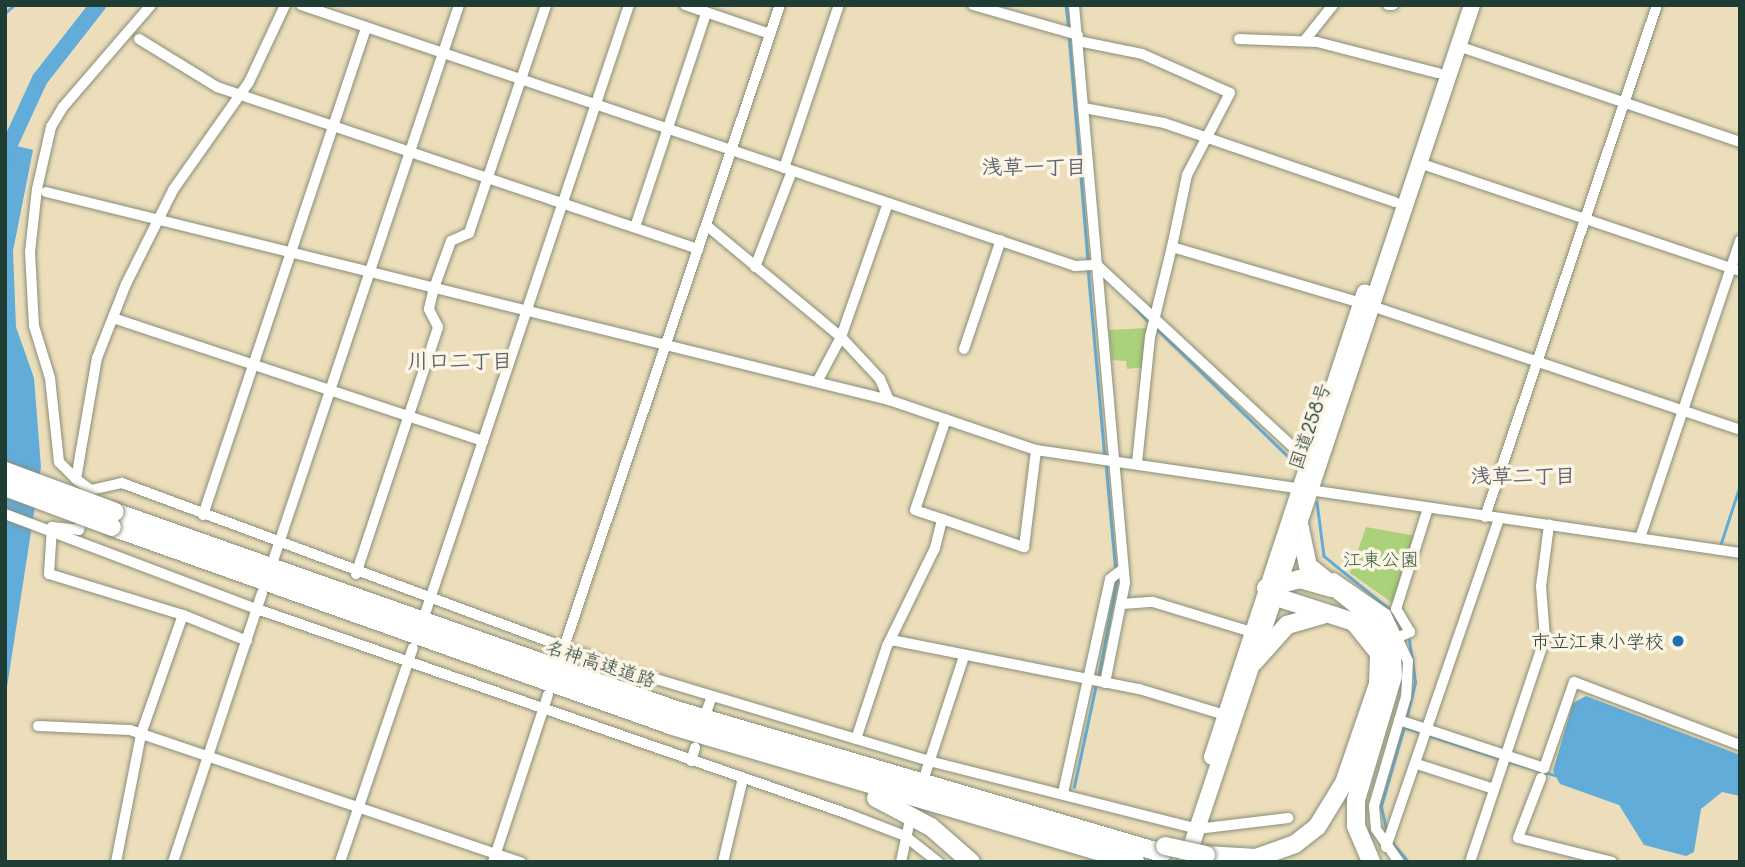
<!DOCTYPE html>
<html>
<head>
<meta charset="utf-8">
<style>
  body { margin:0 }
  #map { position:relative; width:1745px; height:867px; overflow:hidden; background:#eddebb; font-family:Mali,"Klee One",sans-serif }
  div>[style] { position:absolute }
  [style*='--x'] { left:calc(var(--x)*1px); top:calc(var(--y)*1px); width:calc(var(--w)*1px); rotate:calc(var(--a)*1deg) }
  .green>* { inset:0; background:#abd17b }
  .water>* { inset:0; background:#62acda }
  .stream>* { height:2.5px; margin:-1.25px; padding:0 1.25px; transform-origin:1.25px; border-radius:1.25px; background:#62acda }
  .river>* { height:16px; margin:-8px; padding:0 8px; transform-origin:8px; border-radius:8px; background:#62acda }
  .roads { filter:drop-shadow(0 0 2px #868e78) drop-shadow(0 0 2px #868e78) }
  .minor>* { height:10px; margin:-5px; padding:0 5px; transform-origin:5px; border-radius:5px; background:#fff }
  .trunk>* { height:16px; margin:-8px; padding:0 8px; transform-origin:8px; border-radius:8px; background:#fff }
  .motorway>* { height:18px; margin:-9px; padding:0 9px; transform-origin:9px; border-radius:9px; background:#fff }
  .bridges { filter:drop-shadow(0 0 2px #868e78) drop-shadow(0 0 2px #868e78) }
  .motorway-bridge>* { height:18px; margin:-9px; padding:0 9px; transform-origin:9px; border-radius:9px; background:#fff }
  .dots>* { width:19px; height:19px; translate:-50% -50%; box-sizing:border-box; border:4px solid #fcf5e5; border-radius:50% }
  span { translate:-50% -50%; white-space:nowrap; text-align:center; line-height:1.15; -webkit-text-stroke:7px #fcf5e5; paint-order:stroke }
  .street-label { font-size:19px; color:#1f3d34 }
  .park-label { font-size:19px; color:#3b5b42 }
  .poi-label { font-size:19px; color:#1f3d34 }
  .right { translate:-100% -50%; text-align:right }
  .neighbourhood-label { font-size:21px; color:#5f6471; font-weight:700 }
  .frame { position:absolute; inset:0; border:7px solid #1f3d34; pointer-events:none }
</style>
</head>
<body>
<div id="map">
  <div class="green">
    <i style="clip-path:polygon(1147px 328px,1146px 367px,1127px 369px,1126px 361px,1112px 360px,1109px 330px)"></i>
    <i style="clip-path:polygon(1366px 527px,1416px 536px,1394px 604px,1350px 573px)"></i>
  </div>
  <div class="water">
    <i style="clip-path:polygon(5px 143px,33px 150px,13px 251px,16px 327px,34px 378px,41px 467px,5px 700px)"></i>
    <i style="clip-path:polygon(1586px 696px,1740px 755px,1740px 796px,1722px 792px,1701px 809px,1694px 852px,1686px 856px,1644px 845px,1619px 805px,1560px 784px,1553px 771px,1573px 703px)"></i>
  </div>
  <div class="stream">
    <i style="--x:1066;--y:5;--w:23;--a:83"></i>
    <i style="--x:5;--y:13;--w:12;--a:-42"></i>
    <i style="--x:1069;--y:34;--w:229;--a:85.2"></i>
    <i style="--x:1088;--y:268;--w:190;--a:84.9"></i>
    <i style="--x:1134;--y:306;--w:25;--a:47"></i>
    <i style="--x:1156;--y:328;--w:197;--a:44.2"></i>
    <i style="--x:1106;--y:463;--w:109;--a:84.8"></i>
    <i style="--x:1317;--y:502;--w:54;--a:82.6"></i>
    <i style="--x:1324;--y:556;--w:87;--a:39"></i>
    <i style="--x:1721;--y:543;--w:61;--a:-71.9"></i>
    <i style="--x:1098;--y:678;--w:102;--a:-79.2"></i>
    <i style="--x:1406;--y:719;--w:38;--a:-76"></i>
    <i style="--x:1415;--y:682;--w:42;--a:-98.1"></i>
    <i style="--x:1428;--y:735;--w:77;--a:18.2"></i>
    <i style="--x:1508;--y:761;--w:52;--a:16.7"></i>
    <i style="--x:1074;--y:787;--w:105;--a:-77.9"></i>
    <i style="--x:1387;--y:833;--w:28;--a:-103"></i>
    <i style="--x:1381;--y:806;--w:82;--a:-73.8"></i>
    <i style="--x:1404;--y:727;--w:19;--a:18"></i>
    <i style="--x:1392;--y:842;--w:26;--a:50"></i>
  </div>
  <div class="river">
    <i style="--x:5;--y:155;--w:84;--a:-65.3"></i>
    <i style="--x:40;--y:79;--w:94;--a:-51.9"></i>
  </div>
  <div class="roads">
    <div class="minor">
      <i style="--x:301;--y:5;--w:817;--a:18.63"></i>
      <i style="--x:1075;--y:266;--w:22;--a:-3"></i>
      <i style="--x:1097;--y:265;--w:288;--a:42.9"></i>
      <i style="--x:685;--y:5;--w:90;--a:18.8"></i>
      <i style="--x:973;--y:5;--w:109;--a:15.9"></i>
      <i style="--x:1074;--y:5;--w:580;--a:84.96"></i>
      <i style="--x:1125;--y:583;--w:102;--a:101.3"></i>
      <i style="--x:1388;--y:5;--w:5;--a:0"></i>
      <i style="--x:139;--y:39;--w:92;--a:31.6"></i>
      <i style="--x:217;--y:87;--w:508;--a:18.61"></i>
      <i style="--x:1239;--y:39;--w:78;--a:2.2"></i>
      <i style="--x:1317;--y:42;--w:125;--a:14.4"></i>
      <i style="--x:1305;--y:40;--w:45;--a:-51.3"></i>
      <i style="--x:1078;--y:41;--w:65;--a:11.5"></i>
      <i style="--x:1142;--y:54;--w:96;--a:23.9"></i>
      <i style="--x:1230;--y:93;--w:93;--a:117.7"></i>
      <i style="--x:1187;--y:175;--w:74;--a:101.8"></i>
      <i style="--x:1458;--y:46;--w:298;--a:18.8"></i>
      <i style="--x:1084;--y:108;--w:81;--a:10.6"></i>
      <i style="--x:1164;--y:123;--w:244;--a:18.9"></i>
      <i style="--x:1419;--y:163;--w:339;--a:18.6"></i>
      <i style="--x:784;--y:168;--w:172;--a:-71.4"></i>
      <i style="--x:46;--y:192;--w:868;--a:13.86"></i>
      <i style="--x:889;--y:400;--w:155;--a:18.8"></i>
      <i style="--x:1036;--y:450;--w:711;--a:8.32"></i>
      <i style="--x:706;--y:225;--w:175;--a:39.7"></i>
      <i style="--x:841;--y:337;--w:57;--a:47.1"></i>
      <i style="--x:880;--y:379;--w:23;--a:67"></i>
      <i style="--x:635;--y:227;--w:225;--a:-71.6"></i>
      <i style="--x:755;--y:267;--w:103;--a:-68.9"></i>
      <i style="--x:1372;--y:306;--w:388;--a:18.6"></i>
      <i style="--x:113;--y:318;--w:390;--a:18.4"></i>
      <i style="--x:964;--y:349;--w:115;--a:-71.3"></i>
      <i style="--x:817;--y:382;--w:51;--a:-61.9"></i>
      <i style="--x:841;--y:337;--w:142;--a:-70.7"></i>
      <i style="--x:1137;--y:463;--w:127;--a:-84.1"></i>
      <i style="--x:1150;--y:337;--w:93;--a:-76.3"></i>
      <i style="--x:1172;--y:247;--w:197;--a:16.5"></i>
      <i style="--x:76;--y:479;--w:24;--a:-135"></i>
      <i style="--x:59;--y:462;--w:84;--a:-96.1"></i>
      <i style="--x:50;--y:378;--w:54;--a:-107.1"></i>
      <i style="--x:34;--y:326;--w:74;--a:-93.1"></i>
      <i style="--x:30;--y:252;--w:63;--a:-83.7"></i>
      <i style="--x:37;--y:189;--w:64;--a:-77.3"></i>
      <i style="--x:51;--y:127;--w:23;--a:-59"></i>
      <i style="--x:63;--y:107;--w:135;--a:-49.2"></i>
      <i style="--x:91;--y:490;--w:19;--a:-144"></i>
      <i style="--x:76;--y:479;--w:123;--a:-80.2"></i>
      <i style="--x:97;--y:358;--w:79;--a:-68.6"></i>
      <i style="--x:126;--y:284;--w:105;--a:-63.4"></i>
      <i style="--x:173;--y:190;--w:132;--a:-54.9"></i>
      <i style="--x:249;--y:82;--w:85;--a:-64.9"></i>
      <i style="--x:5;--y:514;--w:269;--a:20.7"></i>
      <i style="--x:257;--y:609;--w:626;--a:19.13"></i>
      <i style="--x:848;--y:814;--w:61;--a:21.1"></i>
      <i style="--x:905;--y:836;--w:42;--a:38.2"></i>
      <i style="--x:203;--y:515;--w:514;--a:-71.49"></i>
      <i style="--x:1485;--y:517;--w:540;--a:-71.43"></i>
      <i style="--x:942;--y:519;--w:87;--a:18.9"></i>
      <i style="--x:1024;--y:547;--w:98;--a:-82.9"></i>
      <i style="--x:1640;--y:538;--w:314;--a:-71.4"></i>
      <i style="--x:273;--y:561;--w:586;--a:-71.5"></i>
      <i style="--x:356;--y:574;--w:260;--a:-71.6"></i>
      <i style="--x:438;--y:327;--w:20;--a:-117"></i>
      <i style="--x:429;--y:309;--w:22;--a:-77"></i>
      <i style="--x:434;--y:288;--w:50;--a:-70.1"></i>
      <i style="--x:451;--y:241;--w:20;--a:-24"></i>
      <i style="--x:469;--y:233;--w:241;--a:-71.3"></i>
      <i style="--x:1334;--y:578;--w:63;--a:34.7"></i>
      <i style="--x:1386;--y:614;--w:52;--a:64.9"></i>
      <i style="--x:1408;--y:661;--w:36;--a:93"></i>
      <i style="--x:1406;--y:697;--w:114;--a:106.4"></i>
      <i style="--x:1374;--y:806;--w:23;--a:85"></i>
      <i style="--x:1376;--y:829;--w:40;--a:55.1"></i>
      <i style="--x:1122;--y:604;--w:31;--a:-4"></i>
      <i style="--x:1153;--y:602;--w:103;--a:16.9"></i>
      <i style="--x:425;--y:614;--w:642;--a:-71.48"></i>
      <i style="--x:183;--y:615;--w:140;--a:-163"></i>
      <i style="--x:49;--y:574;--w:47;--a:-86.3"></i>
      <i style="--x:52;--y:527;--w:27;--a:6"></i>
      <i style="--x:79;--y:530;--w:42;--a:-73.3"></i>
      <i style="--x:91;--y:490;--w:32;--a:-13"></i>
      <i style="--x:122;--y:483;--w:538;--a:20.36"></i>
      <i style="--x:626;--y:670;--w:316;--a:16.7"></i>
      <i style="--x:929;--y:761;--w:276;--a:14.2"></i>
      <i style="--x:1197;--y:829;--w:92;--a:-6.9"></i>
      <i style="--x:1401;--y:636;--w:10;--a:-24"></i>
      <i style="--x:1410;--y:632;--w:27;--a:-121"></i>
      <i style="--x:1396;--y:609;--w:106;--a:-72.4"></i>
      <i style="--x:891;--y:640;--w:253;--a:11.2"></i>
      <i style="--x:1139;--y:689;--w:90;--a:16.8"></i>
      <i style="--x:560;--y:659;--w:690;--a:-71.41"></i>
      <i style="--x:707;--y:710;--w:15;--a:-70"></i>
      <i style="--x:1399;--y:720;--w:153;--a:18.3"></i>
      <i style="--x:1544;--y:768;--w:91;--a:-70.8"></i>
      <i style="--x:1574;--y:682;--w:178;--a:20.8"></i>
      <i style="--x:38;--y:726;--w:92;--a:2.5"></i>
      <i style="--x:130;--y:730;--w:413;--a:18.7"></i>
      <i style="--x:856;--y:739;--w:98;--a:-71.6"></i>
      <i style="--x:887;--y:646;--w:109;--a:-63.9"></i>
      <i style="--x:935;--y:548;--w:30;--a:-76"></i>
      <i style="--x:942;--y:519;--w:28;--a:-162"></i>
      <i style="--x:915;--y:510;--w:96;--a:-71.2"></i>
      <i style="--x:691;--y:761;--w:14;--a:-73"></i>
      <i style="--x:1417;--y:764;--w:81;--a:18"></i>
      <i style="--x:924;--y:778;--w:128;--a:-71.8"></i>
      <i style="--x:1541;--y:778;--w:64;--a:111"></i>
      <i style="--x:1518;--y:838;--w:97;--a:14.3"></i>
      <i style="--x:1063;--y:793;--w:219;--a:-77.6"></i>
      <i style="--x:1110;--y:579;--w:16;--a:-38"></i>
      <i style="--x:1386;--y:847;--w:347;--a:-71"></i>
      <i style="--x:116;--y:862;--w:130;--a:-78.9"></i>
      <i style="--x:141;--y:734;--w:126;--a:-70.6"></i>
      <i style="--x:183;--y:615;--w:69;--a:22.1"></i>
      <i style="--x:173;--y:862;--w:283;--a:-71.7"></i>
      <i style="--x:340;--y:862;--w:226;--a:-71.2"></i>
      <i style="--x:493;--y:862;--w:176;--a:-71.8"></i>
      <i style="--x:723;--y:862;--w:86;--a:-76.6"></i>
      <i style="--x:901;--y:862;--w:40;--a:-78"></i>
      <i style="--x:1470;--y:862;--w:236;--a:-71.5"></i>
      <i style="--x:1545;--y:638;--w:52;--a:-94.4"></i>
      <i style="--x:1541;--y:586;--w:62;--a:-82.5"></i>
    </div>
    <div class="trunk">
      <i style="--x:1212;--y:757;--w:489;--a:-71.8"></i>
      <i style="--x:1186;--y:862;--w:903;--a:-71.54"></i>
    </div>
    <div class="motorway">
      <i style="--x:115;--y:512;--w:595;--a:19.44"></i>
      <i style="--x:676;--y:710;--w:507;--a:16.4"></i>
      <i style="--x:1299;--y:524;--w:43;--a:77.9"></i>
      <i style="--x:1308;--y:566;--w:82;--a:38.6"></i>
      <i style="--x:1372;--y:617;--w:40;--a:60.3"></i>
      <i style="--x:1392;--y:652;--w:24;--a:88"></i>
      <i style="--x:1393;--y:676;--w:129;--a:106.6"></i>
      <i style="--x:1356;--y:800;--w:26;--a:90"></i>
      <i style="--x:1356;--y:826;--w:39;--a:67"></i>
      <i style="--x:112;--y:527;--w:595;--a:19.53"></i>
      <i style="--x:673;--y:726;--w:482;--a:16.4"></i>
      <i style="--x:1254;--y:662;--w:50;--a:-48.3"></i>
      <i style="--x:1287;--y:625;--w:37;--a:-16"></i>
      <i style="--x:876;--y:798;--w:62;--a:27.8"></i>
      <i style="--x:931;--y:827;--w:53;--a:41.2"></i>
      <i style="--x:1206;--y:855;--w:50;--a:3.4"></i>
      <i style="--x:1256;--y:858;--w:41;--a:-19.7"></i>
      <i style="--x:1295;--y:844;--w:28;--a:-38"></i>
      <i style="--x:1317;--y:827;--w:52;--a:-58.5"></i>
      <i style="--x:1344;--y:783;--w:105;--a:-71"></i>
      <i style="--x:1378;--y:684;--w:31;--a:-88"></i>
      <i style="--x:1379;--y:653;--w:40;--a:-129"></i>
      <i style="--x:1354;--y:622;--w:82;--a:-162.2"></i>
      <i style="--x:1276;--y:597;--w:13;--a:-138"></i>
      <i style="--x:1266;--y:588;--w:35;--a:-15"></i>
      <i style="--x:1300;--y:579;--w:33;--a:16"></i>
    </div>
  </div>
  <div class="bridges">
    <div class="motorway-bridge">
      <i style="--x:5;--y:471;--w:117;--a:20.4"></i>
      <i style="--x:5;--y:487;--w:114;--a:20.5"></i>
      <i style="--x:1165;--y:846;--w:42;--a:12.4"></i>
    </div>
  </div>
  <div class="dots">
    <i style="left:1678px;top:641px;background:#1f6fb2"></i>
  </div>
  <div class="street-label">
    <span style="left:1309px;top:426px;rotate:-71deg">国道258号</span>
    <span style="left:601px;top:663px;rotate:18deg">名神高速道路</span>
  </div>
  <div class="park-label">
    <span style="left:1381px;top:559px">江東公園</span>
  </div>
  <div class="poi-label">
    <span class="right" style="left:1664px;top:641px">市立江東小学校</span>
  </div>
  <div class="neighbourhood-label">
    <span style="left:1034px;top:166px">浅草一丁目</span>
    <span style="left:460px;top:360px">川口二丁目</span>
    <span style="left:1523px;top:475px">浅草二丁目</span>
  </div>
  <div class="frame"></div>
</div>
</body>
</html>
